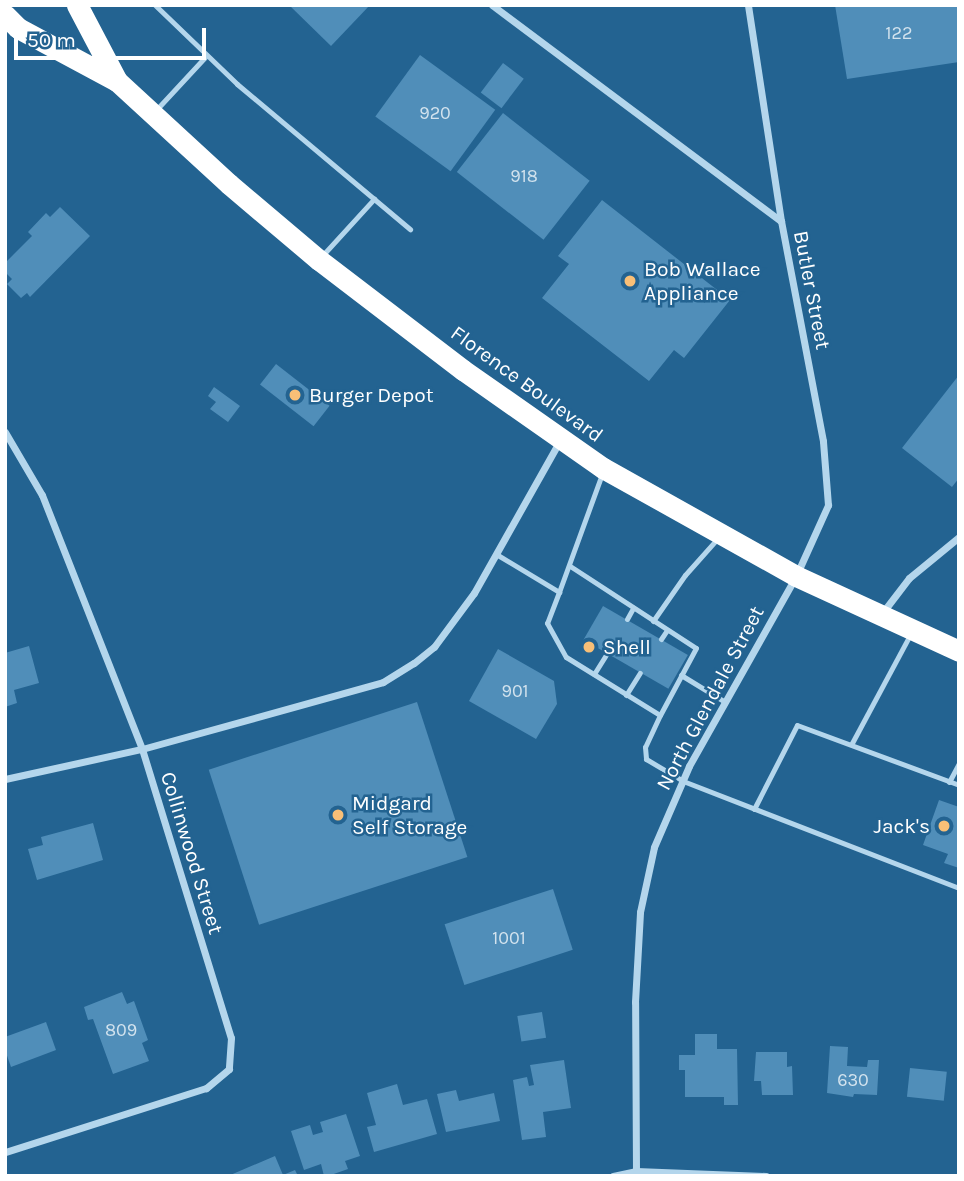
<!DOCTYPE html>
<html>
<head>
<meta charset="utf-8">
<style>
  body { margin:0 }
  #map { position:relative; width:964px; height:1181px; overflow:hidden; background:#236391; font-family:Karla,sans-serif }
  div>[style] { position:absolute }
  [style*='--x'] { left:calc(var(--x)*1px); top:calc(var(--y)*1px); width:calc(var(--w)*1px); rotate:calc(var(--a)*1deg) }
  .building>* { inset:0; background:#508eb9; transform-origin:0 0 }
  .lane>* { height:5px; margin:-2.5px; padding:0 2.5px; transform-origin:2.5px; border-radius:2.5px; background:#b4d6ec }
  .street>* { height:7px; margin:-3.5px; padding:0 3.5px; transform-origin:3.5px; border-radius:3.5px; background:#b4d6ec }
  .highway>* { height:21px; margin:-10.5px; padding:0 10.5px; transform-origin:10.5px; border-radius:10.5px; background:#fff }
  .dots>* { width:19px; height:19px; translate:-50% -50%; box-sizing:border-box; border:4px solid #236391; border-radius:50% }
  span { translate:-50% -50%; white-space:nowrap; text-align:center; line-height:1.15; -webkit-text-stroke:5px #236391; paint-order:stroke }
  .number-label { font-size:18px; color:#d3e3ee }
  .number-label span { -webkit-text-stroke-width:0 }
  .poi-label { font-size:21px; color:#fff }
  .left { translate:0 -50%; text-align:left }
  .right { translate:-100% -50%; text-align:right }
  .street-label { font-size:21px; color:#fff }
  .frame { position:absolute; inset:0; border:7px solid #fff; pointer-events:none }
  .scale { position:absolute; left:14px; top:28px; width:192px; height:32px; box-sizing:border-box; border:4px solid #fff; border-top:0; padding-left:9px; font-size:21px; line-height:24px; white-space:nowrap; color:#fff; -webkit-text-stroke:5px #236391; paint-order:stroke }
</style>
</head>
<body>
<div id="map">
  <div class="building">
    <i style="clip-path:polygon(289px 5px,370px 5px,331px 46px)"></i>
    <i style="clip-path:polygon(835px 5px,959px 5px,959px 62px,847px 79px)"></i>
    <i style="left:420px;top:55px;width:93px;height:76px;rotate:36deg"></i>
    <i style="left:503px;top:63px;width:26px;height:37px;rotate:37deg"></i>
    <i style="left:503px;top:113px;width:110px;height:75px;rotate:38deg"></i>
    <i style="clip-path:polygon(602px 200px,730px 300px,684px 358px,674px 350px,649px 381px,542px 298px,569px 264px,558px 256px)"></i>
    <i style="clip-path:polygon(60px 207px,90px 236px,30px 297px,27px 293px,21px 298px,7px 284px,12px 279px,5px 272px,5px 263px,32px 236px,28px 232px,46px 213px,50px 217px)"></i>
    <i style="left:276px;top:364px;width:68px;height:26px;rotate:38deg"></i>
    <i style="clip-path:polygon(959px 375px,959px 478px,952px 487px,902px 448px)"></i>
    <i style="clip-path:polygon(214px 387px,240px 406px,228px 422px,210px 409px,216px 402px,208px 396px)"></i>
    <i style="left:603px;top:606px;width:98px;height:39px;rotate:30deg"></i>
    <i style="clip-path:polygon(29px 646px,39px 683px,14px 690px,17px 703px,5px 707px,5px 653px)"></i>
    <i style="clip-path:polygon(498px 649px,554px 681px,557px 704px,536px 739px,469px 701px)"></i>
    <i style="left:417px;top:702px;width:163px;height:219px;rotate:72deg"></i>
    <i style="clip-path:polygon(939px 800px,959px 807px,959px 868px,944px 863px,948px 854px,923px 845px)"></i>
    <i style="clip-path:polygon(93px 823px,103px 860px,37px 880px,28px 849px,43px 845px,41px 837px)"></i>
    <i style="left:553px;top:889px;width:64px;height:114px;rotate:72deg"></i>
    <i style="clip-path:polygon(122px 992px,127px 1004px,134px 1001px,148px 1040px,142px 1043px,149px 1061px,113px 1074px,93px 1019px,88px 1020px,84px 1007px)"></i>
    <i style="left:542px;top:1012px;width:26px;height:25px;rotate:81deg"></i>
    <i style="clip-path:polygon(46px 1022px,56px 1050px,11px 1067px,5px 1050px,5px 1037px)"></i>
    <i style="clip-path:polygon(695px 1034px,717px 1034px,717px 1049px,737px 1049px,738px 1105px,724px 1105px,724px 1097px,685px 1097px,685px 1070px,679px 1070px,679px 1055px,695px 1055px)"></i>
    <i style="clip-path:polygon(830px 1046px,848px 1047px,847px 1066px,867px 1067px,868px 1060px,879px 1060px,877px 1095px,854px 1094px,853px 1097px,827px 1093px)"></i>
    <i style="clip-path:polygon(756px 1052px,787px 1052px,787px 1067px,792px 1066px,793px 1095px,762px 1095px,761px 1081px,754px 1081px)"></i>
    <i style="clip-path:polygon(564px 1060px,571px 1108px,543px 1112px,546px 1137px,522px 1140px,513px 1080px,527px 1077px,529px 1086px,534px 1085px,530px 1065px)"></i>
    <i style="left:910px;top:1068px;width:37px;height:29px;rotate:6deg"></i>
    <i style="clip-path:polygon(397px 1084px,403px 1105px,427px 1099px,437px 1134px,374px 1152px,367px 1127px,376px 1125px,367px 1093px)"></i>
    <i style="clip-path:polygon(456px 1090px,459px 1101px,494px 1093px,500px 1121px,446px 1132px,437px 1094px)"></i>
    <i style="clip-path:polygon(346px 1114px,360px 1156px,345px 1161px,348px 1169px,328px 1176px,324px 1176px,321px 1164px,304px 1170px,291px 1131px,310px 1125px,313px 1135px,323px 1132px,320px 1122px)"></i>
    <i style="clip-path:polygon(275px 1156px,283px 1175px,295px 1170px,298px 1176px,228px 1176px)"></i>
  </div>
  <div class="lane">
    <i style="--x:155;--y:5;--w:114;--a:43.9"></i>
    <i style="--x:237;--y:84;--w:226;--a:40"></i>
    <i style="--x:156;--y:110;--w:74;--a:-47.2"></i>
    <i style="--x:321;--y:257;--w:79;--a:-47.6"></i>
    <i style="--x:496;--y:554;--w:74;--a:31.1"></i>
    <i style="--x:559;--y:592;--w:126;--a:-70"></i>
    <i style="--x:570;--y:566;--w:150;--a:33.1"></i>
    <i style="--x:696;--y:648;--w:76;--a:118.2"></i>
    <i style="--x:559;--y:592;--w:33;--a:111"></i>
    <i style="--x:547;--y:623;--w:39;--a:61"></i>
    <i style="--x:566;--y:657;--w:110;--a:31.7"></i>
    <i style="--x:660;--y:715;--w:35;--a:115"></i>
    <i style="--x:645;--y:747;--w:12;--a:85"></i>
    <i style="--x:646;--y:759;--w:43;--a:30.7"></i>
    <i style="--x:683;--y:781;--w:296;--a:21.2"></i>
    <i style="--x:627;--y:619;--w:13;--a:-61"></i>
    <i style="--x:653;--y:621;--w:56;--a:-55.2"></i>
    <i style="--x:685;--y:575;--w:50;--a:-48.3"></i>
    <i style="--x:661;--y:639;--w:11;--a:-56"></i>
    <i style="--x:594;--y:674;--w:25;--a:-58"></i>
    <i style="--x:681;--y:675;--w:52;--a:31.5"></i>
    <i style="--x:626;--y:695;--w:26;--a:-58"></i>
    <i style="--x:852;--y:743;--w:123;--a:-61.8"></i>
    <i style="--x:949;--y:782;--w:21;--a:-62"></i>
    <i style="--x:754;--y:809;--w:94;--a:-62.9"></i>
    <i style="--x:797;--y:725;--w:173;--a:20.3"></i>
  </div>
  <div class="street">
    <i style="--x:492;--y:5;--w:361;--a:36.8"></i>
    <i style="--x:5;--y:432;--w:73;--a:59.6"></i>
    <i style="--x:42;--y:495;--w:273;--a:68.5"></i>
    <i style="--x:142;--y:749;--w:302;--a:72.9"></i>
    <i style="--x:231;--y:1038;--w:31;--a:94"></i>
    <i style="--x:229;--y:1069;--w:30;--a:140"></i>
    <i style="--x:206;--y:1088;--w:211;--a:162.3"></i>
    <i style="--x:883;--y:612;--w:43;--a:-52.6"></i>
    <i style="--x:909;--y:578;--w:65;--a:-39.4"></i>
    <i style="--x:5;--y:779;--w:140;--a:-12.4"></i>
    <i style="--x:142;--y:749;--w:250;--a:-15.5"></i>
    <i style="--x:383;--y:682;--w:36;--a:-32"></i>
    <i style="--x:414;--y:663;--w:26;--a:-39"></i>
    <i style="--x:434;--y:647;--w:67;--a:-53.5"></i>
    <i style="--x:474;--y:593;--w:173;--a:-60.6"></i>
    <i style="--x:636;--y:1171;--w:169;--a:-90.3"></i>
    <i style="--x:635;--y:1002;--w:90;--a:-86.8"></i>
    <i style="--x:640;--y:912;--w:66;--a:-77.8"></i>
    <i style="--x:654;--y:847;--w:88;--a:-66.6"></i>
    <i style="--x:689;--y:766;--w:218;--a:-60.6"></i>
    <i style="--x:796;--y:576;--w:78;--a:-65.7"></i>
    <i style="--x:828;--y:505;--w:64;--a:-94.5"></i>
    <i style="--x:823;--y:441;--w:224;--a:-100.8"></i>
    <i style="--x:781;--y:221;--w:219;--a:-98.7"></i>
    <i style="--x:613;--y:1176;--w:24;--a:-12"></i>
    <i style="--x:636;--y:1171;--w:130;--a:2.2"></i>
  </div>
  <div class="highway">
    <i style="--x:77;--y:5;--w:86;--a:62.2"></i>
    <i style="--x:5;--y:15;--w:18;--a:45"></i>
    <i style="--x:18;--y:28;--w:112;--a:28.2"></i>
    <i style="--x:117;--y:81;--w:152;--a:42.6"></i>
    <i style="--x:229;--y:184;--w:118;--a:40.2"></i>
    <i style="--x:319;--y:260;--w:181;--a:37.4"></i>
    <i style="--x:463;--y:370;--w:171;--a:35"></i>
    <i style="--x:603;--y:468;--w:221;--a:29.2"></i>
    <i style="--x:796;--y:576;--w:179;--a:24.7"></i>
  </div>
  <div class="dots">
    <i style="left:630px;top:281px;background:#f8bf77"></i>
    <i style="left:295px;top:395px;background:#f8bf77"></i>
    <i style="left:589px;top:647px;background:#f8bf77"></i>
    <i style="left:338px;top:815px;background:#f8bf77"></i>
    <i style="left:944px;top:826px;background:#f8bf77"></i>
  </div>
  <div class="number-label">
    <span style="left:899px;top:33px">122</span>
    <span style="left:435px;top:113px">920</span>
    <span style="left:524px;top:176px">918</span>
    <span style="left:515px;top:691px">901</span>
    <span style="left:509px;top:938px">1001</span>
    <span style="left:121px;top:1030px">809</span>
    <span style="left:853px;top:1080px">630</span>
  </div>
  <div class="poi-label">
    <span class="left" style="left:644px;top:281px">Bob Wallace<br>Appliance</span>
    <span class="left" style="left:309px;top:395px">Burger Depot</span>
    <span class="left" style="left:603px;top:647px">Shell</span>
    <span class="left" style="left:352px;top:815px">Midgard<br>Self Storage</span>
    <span class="right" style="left:930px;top:826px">Jack's</span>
  </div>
  <div class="street-label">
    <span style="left:812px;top:290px;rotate:79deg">Butler Street</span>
    <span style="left:527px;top:384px;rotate:36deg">Florence Boulevard</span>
    <span style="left:710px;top:698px;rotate:-62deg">North Glendale Street</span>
    <span style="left:192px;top:853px;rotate:73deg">Collinwood Street</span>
  </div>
  <div class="frame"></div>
  <div class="scale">50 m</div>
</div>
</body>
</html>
